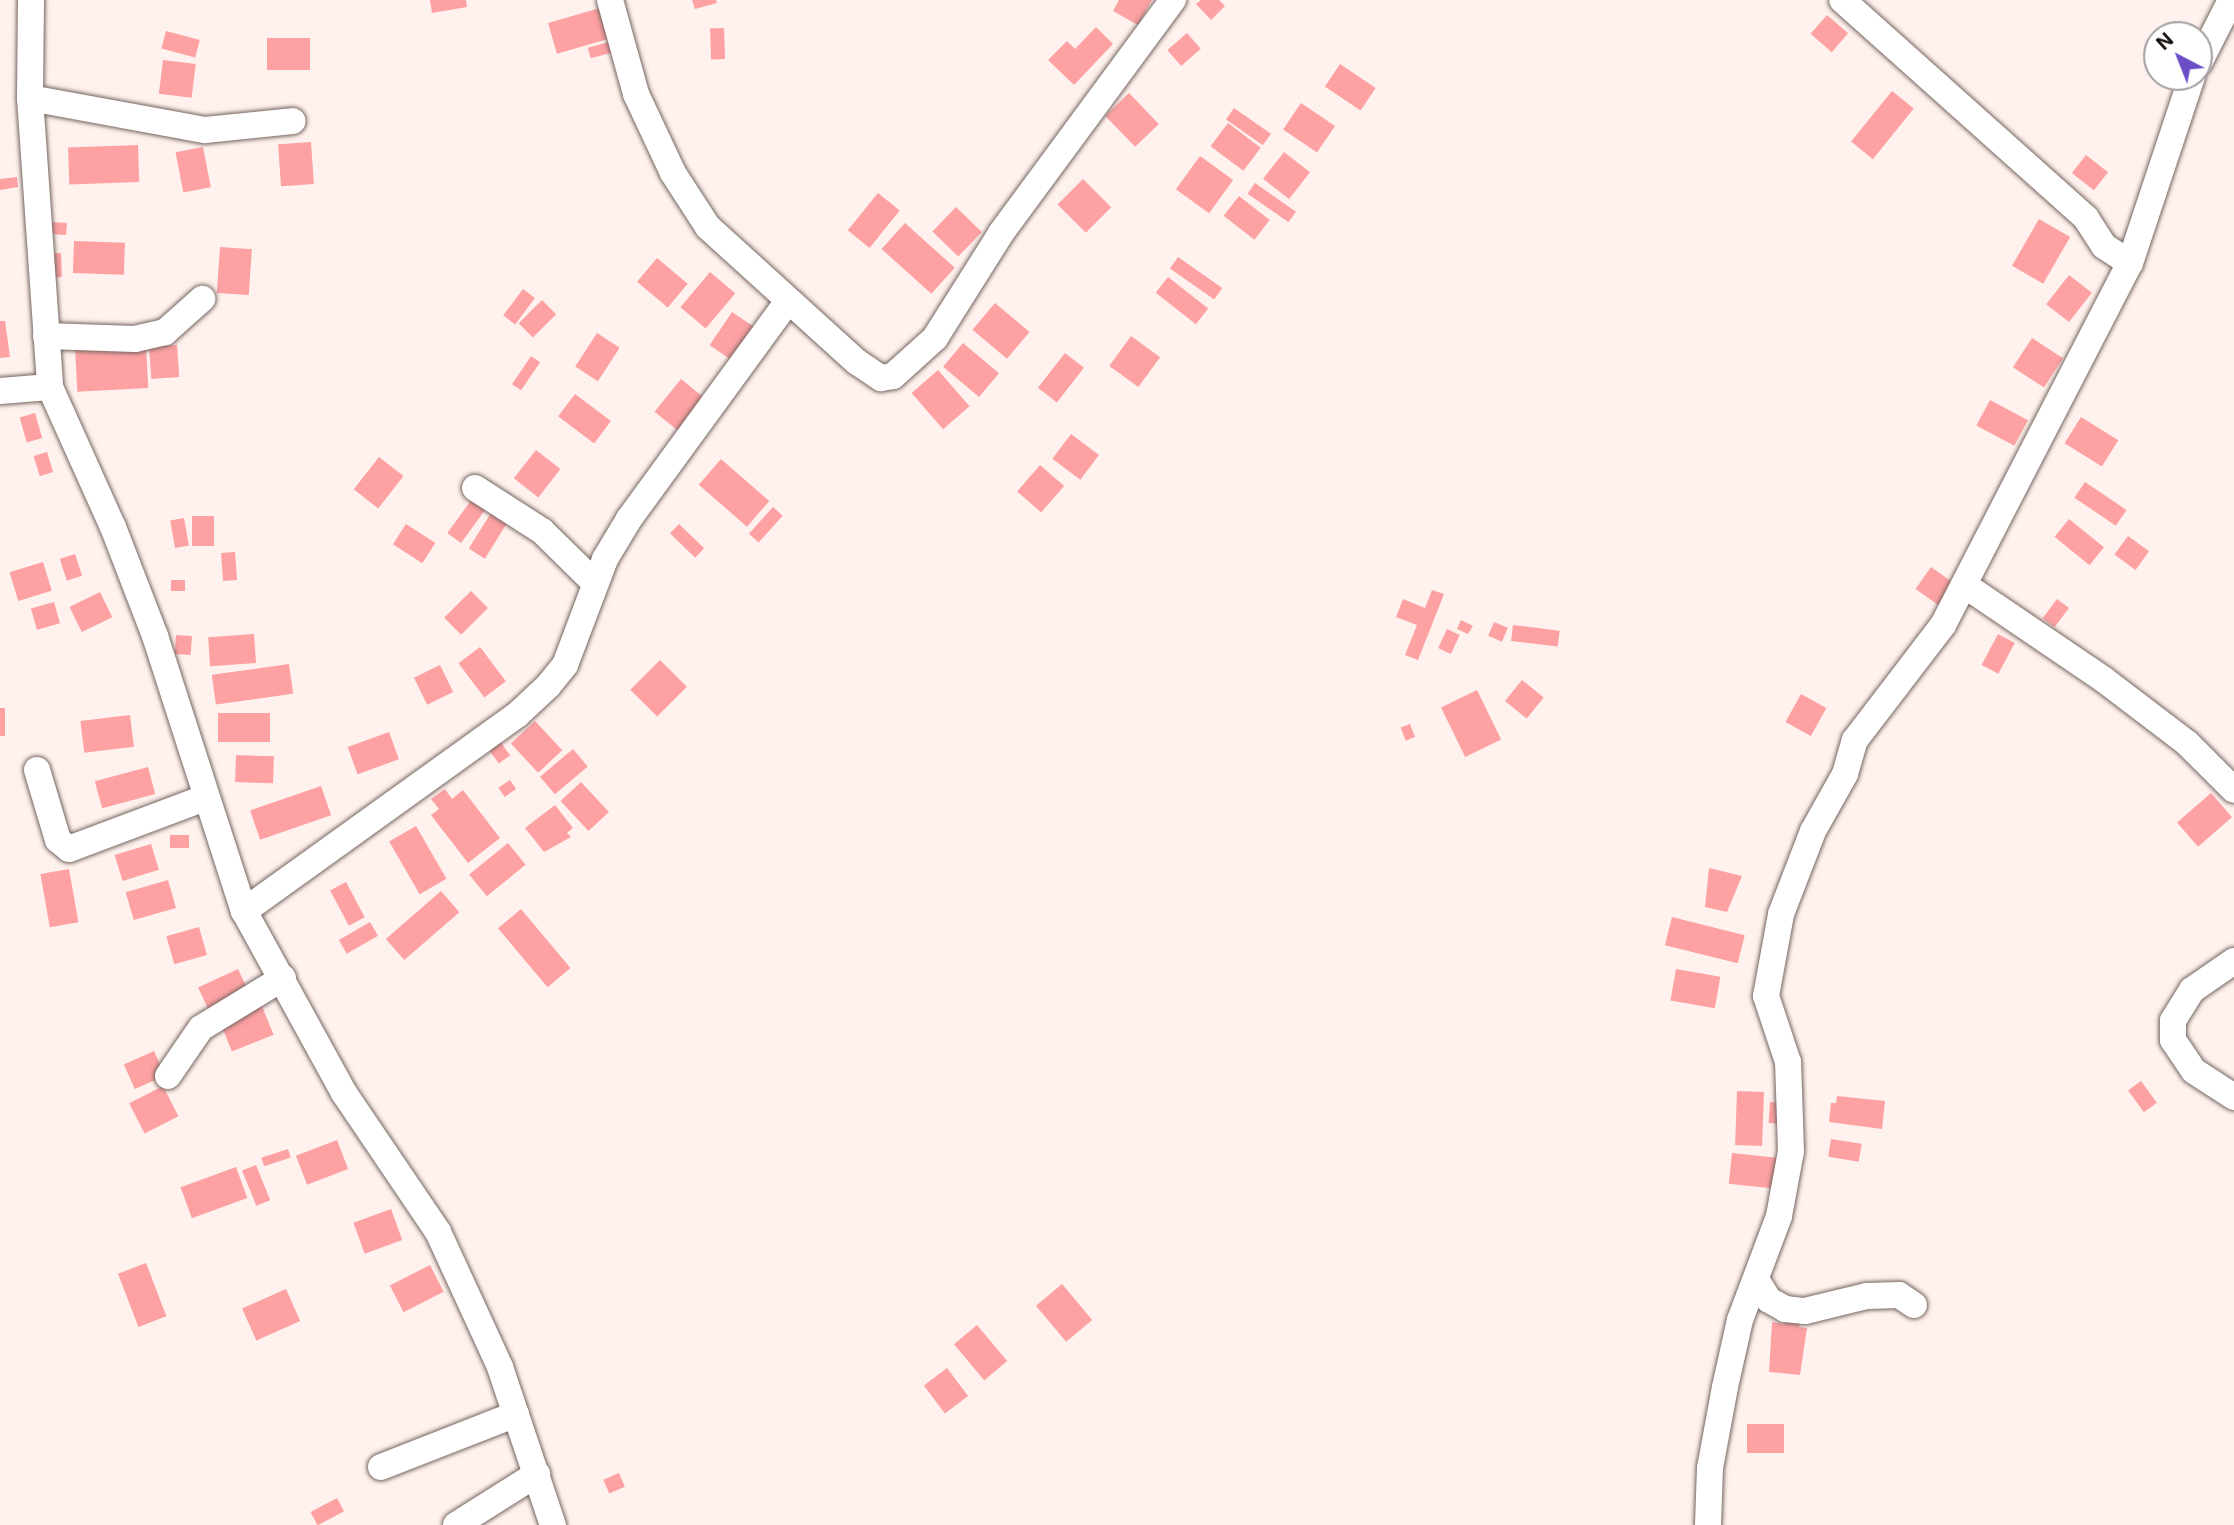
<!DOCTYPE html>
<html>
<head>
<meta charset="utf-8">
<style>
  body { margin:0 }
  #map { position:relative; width:2234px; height:1525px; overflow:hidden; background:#fff2ee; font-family:Inter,sans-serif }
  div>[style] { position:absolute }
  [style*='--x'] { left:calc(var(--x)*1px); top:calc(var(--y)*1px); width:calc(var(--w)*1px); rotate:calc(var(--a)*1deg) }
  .building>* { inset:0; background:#fda1a3; transform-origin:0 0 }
  .roads { filter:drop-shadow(0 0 2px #76655f) drop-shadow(0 0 2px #76655f) }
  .minor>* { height:26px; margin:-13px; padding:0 13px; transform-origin:13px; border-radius:13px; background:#fff }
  span { translate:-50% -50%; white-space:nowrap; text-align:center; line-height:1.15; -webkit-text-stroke:6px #fff; paint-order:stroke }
  .north { position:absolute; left:2143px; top:21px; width:70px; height:70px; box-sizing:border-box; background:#fff; border:2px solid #a29f9f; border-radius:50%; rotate:318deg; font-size:19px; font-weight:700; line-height:28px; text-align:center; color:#17100e }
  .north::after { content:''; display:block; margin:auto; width:24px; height:32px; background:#6c4dc6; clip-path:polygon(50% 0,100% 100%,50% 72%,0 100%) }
</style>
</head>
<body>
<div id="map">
  <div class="building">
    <i style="clip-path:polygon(430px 0,466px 0,467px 7px,432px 13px)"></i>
    <i style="clip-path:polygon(692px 0,716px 0,717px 3px,695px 9px)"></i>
    <i style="clip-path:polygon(1119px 0,1152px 0,1138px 25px,1113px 11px)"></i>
    <i style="clip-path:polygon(1201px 0,1219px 0,1225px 6px,1211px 20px,1196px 4px)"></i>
    <i style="left:600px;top:8px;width:32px;height:54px;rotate:74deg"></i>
    <i style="left:1827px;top:15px;width:28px;height:25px;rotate:41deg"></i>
    <i style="clip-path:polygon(1096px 27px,1113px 44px,1074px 85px,1048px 60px,1067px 41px,1075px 49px)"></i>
    <i style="left:724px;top:28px;width:31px;height:14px;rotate:88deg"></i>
    <i style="left:166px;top:31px;width:35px;height:18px;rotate:15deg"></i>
    <i style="left:1187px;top:33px;width:21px;height:26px;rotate:49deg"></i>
    <i style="left:310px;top:38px;width:32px;height:43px;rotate:90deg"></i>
    <i style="left:609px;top:42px;width:11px;height:22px;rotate:75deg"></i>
    <i style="left:163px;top:60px;width:33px;height:34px;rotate:7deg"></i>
    <i style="left:1340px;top:64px;width:43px;height:27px;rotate:34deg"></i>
    <i style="left:1892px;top:91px;width:28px;height:65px;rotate:39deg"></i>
    <i style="left:1129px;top:93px;width:43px;height:33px;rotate:46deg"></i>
    <i style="left:1301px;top:103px;width:41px;height:32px;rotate:34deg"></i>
    <i style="left:1234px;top:108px;width:45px;height:14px;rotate:35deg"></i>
    <i style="left:1228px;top:123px;width:41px;height:29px;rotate:37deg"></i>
    <i style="left:311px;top:142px;width:42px;height:33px;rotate:86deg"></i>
    <i style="left:138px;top:145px;width:37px;height:70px;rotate:88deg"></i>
    <i style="left:203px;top:147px;width:41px;height:28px;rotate:79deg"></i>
    <i style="left:1284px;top:152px;width:33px;height:34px;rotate:38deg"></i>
    <i style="left:2086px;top:155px;width:28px;height:23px;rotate:38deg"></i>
    <i style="left:1200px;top:156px;width:41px;height:41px;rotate:36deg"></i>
    <i style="clip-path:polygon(17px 177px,18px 187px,0 190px,0 179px)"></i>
    <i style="left:1083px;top:179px;width:40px;height:36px;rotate:45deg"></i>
    <i style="left:1255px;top:183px;width:50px;height:13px;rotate:35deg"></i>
    <i style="left:878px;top:193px;width:28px;height:48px;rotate:39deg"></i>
    <i style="left:1239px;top:196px;width:39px;height:25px;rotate:38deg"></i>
    <i style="left:956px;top:207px;width:36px;height:34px;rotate:44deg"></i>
    <i style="left:2039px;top:219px;width:36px;height:54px;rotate:30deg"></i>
    <i style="left:52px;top:222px;width:15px;height:12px;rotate:4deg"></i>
    <i style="left:905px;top:223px;width:67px;height:35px;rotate:42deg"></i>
    <i style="left:74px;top:241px;width:51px;height:32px;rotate:2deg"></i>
    <i style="left:220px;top:247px;width:32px;height:46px;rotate:4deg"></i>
    <i style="left:61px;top:253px;width:24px;height:11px;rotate:88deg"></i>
    <i style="left:1178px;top:257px;width:54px;height:14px;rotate:35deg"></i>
    <i style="left:657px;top:258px;width:40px;height:31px;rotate:40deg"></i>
    <i style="left:710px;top:272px;width:33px;height:46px;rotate:40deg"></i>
    <i style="left:2069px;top:275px;width:29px;height:37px;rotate:38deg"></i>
    <i style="left:1168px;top:277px;width:51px;height:20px;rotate:38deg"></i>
    <i style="left:523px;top:289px;width:15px;height:33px;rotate:37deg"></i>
    <i style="left:542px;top:300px;width:20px;height:33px;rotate:45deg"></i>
    <i style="left:995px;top:303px;width:45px;height:35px;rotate:40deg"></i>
    <i style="left:732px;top:312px;width:29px;height:40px;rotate:34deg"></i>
    <i style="clip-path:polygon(0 321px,5px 321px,10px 357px,0 358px)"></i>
    <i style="left:597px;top:333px;width:27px;height:40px;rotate:33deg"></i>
    <i style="left:1131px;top:336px;width:36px;height:37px;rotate:36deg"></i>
    <i style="left:2032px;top:338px;width:37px;height:35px;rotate:33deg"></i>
    <i style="left:963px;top:343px;width:47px;height:31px;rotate:40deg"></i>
    <i style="left:146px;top:345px;width:43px;height:71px;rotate:87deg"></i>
    <i style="left:177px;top:345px;width:32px;height:28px;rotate:86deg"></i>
    <i style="left:1065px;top:353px;width:24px;height:44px;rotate:38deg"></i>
    <i style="left:531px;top:356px;width:11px;height:34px;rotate:34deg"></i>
    <i style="left:938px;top:370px;width:48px;height:35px;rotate:49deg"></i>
    <i style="left:681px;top:379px;width:32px;height:42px;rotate:39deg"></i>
    <i style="left:575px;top:394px;width:45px;height:28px;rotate:37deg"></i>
    <i style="left:1990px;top:400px;width:43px;height:29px;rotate:28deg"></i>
    <i style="left:35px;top:413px;width:26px;height:16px;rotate:74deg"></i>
    <i style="left:2081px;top:417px;width:44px;height:31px;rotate:32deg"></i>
    <i style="left:1071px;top:434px;width:35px;height:31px;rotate:37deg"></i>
    <i style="left:536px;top:450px;width:31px;height:36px;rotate:38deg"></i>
    <i style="left:47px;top:452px;width:21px;height:14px;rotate:73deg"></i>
    <i style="left:379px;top:457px;width:31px;height:41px;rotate:38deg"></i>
    <i style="left:721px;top:459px;width:64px;height:34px;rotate:41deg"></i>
    <i style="left:1040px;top:465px;width:32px;height:35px;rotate:41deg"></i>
    <i style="left:2085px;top:482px;width:50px;height:19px;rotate:34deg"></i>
    <i style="left:472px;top:499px;width:17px;height:42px;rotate:36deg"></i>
    <i style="left:773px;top:507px;width:13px;height:36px;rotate:42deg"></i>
    <i style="left:491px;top:513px;width:19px;height:42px;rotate:32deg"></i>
    <i style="left:192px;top:516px;width:22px;height:30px"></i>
    <i style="left:184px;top:518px;width:28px;height:14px;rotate:80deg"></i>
    <i style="left:2069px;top:519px;width:45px;height:23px;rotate:39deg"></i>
    <i style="left:406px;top:524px;width:35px;height:24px;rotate:33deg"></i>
    <i style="left:679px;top:524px;width:35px;height:13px;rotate:44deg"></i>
    <i style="left:2128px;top:536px;width:26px;height:23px;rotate:36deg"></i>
    <i style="left:235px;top:552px;width:28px;height:14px;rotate:86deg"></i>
    <i style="left:75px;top:554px;width:23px;height:16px;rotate:72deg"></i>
    <i style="left:43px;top:562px;width:30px;height:35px;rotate:73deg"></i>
    <i style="left:1931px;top:567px;width:29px;height:27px;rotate:35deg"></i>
    <i style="left:171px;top:580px;width:14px;height:11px"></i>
    <i style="clip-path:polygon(1432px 590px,1444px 594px,1418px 660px,1405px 655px,1417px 625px,1396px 617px,1403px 599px,1425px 608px)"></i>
    <i style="left:471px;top:591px;width:24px;height:38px;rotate:45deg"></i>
    <i style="left:100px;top:592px;width:28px;height:34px;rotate:64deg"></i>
    <i style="left:2057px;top:599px;width:15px;height:24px;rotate:37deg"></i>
    <i style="left:54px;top:602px;width:22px;height:24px;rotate:74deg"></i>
    <i style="clip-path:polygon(1461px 620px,1473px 626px,1468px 634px,1457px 629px)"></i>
    <i style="left:1494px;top:622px;width:15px;height:15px;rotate:23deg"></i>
    <i style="left:1513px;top:625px;width:47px;height:16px;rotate:7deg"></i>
    <i style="left:1447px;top:629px;width:14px;height:21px;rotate:25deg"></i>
    <i style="left:254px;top:634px;width:29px;height:46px;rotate:86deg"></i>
    <i style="left:1998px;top:634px;width:19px;height:35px;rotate:28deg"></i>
    <i style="left:176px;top:635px;width:16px;height:19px;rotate:4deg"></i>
    <i style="left:480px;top:647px;width:43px;height:27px;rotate:53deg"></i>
    <i style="left:660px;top:660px;width:38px;height:42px;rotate:45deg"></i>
    <i style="left:289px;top:664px;width:30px;height:78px;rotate:82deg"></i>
    <i style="left:440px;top:665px;width:30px;height:29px;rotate:64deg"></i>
    <i style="left:1522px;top:680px;width:28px;height:27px;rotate:39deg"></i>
    <i style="left:1477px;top:690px;width:55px;height:40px;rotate:64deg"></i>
    <i style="left:1801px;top:694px;width:29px;height:32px;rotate:29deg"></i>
    <i style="left:0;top:708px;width:5px;height:28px"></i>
    <i style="left:270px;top:713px;width:29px;height:52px;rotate:90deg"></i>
    <i style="left:130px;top:715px;width:32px;height:50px;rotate:83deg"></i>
    <i style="left:535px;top:721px;width:40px;height:33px;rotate:47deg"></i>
    <i style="left:1410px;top:724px;width:14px;height:10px;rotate:69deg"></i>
    <i style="left:389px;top:732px;width:29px;height:44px;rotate:70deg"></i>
    <i style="left:499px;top:740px;width:19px;height:14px;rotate:54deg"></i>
    <i style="left:573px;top:749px;width:23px;height:43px;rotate:50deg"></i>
    <i style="left:236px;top:755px;width:38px;height:27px;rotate:2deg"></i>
    <i style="left:148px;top:767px;width:28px;height:55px;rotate:75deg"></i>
    <i style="left:510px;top:780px;width:11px;height:14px;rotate:56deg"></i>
    <i style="left:581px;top:782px;width:41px;height:28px;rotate:47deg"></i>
    <i style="left:321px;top:786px;width:31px;height:75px;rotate:71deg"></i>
    <i style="clip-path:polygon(445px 789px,452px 799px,463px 790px,500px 838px,468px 863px,431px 815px,439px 809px,431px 799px)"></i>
    <i style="left:2211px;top:793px;width:32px;height:45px;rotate:49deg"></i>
    <i style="clip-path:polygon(555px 805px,573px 828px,567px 833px,571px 837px,544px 852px,525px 828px)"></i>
    <i style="left:416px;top:826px;width:61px;height:31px;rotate:60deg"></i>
    <i style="left:170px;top:835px;width:19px;height:13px"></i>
    <i style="left:508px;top:843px;width:28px;height:50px;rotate:51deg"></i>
    <i style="left:151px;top:844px;width:27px;height:38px;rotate:73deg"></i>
    <i style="clip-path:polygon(1709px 868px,1742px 876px,1727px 912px,1705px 907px)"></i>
    <i style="left:69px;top:869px;width:54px;height:29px;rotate:80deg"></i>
    <i style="left:168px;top:880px;width:29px;height:44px;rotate:74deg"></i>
    <i style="left:346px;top:882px;width:40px;height:18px;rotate:62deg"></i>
    <i style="left:441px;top:891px;width:28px;height:73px;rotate:49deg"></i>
    <i style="left:521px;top:909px;width:77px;height:30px;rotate:50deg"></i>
    <i style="left:1672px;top:917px;width:75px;height:29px;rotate:14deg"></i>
    <i style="left:370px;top:922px;width:16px;height:36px;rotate:60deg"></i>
    <i style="left:199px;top:927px;width:29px;height:34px;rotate:74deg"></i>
    <i style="left:238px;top:969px;width:29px;height:44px;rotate:65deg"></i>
    <i style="left:1676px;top:969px;width:45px;height:32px;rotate:10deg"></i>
    <i style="left:262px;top:1006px;width:31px;height:45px;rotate:68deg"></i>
    <i style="left:154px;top:1051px;width:27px;height:33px;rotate:66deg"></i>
    <i style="left:2141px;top:1081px;width:27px;height:16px;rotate:54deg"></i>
    <i style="left:163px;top:1086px;width:34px;height:38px;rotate:63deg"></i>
    <i style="left:1737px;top:1091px;width:27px;height:54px;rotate:2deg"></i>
    <i style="clip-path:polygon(1837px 1096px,1885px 1101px,1882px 1129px,1829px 1122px,1831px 1103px,1836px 1103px)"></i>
    <i style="left:1770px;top:1102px;width:15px;height:21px;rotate:4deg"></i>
    <i style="left:1831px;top:1139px;width:31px;height:18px;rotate:9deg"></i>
    <i style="left:337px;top:1140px;width:31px;height:44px;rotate:69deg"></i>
    <i style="left:288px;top:1149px;width:9px;height:28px;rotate:72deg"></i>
    <i style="left:1732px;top:1153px;width:45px;height:31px;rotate:6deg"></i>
    <i style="left:256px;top:1165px;width:38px;height:15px;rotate:68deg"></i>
    <i style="left:236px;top:1167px;width:33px;height:59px;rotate:70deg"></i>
    <i style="left:391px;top:1209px;width:33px;height:40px;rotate:70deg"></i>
    <i style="left:146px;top:1263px;width:57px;height:30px;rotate:69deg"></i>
    <i style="left:430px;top:1265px;width:30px;height:45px;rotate:63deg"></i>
    <i style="left:1062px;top:1284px;width:47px;height:34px;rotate:50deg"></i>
    <i style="left:286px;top:1289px;width:35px;height:48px;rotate:66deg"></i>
    <i style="clip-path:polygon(1786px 1317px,1800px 1319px,1799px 1327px,1807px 1328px,1800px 1375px,1769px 1372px,1772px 1322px,1785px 1324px)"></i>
    <i style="left:977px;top:1325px;width:47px;height:30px;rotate:50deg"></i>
    <i style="left:947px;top:1368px;width:35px;height:29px;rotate:53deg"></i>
    <i style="left:1747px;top:1424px;width:37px;height:29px"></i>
    <i style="left:619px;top:1473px;width:15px;height:17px;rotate:67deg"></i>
    <i style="left:337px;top:1498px;width:15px;height:30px;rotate:62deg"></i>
  </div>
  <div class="roads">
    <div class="minor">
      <i style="--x:31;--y:0;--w:98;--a:90.6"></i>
      <i style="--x:30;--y:98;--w:290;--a:86"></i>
      <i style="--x:50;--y:387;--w:154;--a:65.8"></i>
      <i style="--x:113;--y:527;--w:117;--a:68.9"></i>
      <i style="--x:155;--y:636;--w:289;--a:72.1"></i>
      <i style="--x:244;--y:911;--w:208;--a:61.2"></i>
      <i style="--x:344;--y:1093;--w:168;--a:55.9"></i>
      <i style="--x:438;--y:1232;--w:149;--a:65.3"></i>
      <i style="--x:500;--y:1367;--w:167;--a:71.5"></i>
      <i style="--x:610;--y:0;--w:98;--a:74.5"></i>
      <i style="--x:636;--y:94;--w:87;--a:64.9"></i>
      <i style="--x:673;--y:173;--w:64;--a:57.1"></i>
      <i style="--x:708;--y:227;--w:201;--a:42.2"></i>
      <i style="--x:857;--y:362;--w:29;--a:34"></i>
      <i style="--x:881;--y:378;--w:12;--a:-9"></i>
      <i style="--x:893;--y:376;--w:57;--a:-42.1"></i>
      <i style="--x:935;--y:338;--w:124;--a:-57.8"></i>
      <i style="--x:1001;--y:233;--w:290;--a:-53.6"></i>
      <i style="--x:2199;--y:63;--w:71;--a:-63.1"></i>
      <i style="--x:30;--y:98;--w:178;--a:10.4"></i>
      <i style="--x:205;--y:130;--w:88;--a:-5.8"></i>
      <i style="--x:2130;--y:263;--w:196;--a:-71.6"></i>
      <i style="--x:46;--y:336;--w:89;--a:1.9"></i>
      <i style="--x:135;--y:339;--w:31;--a:-13"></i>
      <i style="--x:165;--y:332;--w:50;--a:-41.7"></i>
      <i style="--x:0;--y:391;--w:50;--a:-4.6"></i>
      <i style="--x:475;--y:488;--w:80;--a:32.7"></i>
      <i style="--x:542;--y:531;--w:74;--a:44.5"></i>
      <i style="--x:1966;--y:586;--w:166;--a:34.2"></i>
      <i style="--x:2103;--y:679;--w:106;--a:37.3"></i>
      <i style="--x:2187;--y:743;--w:66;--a:45"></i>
      <i style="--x:37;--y:770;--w:73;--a:73.3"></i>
      <i style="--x:58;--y:840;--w:14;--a:39"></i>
      <i style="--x:69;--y:849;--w:145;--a:-20.6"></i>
      <i style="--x:244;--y:911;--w:336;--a:-35.7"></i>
      <i style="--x:517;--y:715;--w:42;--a:-43.1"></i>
      <i style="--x:548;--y:686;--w:27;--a:-51"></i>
      <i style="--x:565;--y:665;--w:113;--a:-69.3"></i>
      <i style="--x:605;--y:559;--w:47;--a:-59"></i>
      <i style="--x:629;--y:519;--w:270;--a:-53.9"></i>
      <i style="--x:2234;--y:961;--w:51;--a:145.4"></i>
      <i style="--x:2192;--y:990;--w:36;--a:122"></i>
      <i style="--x:2173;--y:1021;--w:19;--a:90"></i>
      <i style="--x:2173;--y:1040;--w:37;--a:56"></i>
      <i style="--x:2194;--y:1071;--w:48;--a:33"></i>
      <i style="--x:168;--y:1076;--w:58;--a:-55.5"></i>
      <i style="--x:201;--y:1028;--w:96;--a:-31.4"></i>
      <i style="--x:1757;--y:1281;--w:22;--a:58"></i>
      <i style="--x:1769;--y:1300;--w:18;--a:29"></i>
      <i style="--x:1785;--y:1309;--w:20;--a:6"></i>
      <i style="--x:1805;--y:1311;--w:64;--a:-13.6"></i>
      <i style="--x:1867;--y:1296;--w:32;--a:-2"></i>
      <i style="--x:1899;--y:1295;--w:18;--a:34"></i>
      <i style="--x:381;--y:1467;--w:145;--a:-21.4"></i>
      <i style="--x:456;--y:1525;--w:96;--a:-32.2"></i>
      <i style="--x:1708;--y:1525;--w:57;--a:-88"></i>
      <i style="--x:1710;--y:1468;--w:82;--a:-79.5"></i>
      <i style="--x:1725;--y:1387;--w:69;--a:-77.4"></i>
      <i style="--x:1740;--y:1320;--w:111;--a:-69.4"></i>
      <i style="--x:1779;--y:1216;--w:66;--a:-79.5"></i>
      <i style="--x:1791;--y:1151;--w:89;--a:-91.9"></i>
      <i style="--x:1788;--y:1062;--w:70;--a:-108.4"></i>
      <i style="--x:1766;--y:996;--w:83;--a:-79.6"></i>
      <i style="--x:1781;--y:914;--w:89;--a:-68.9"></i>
      <i style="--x:1813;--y:831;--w:65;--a:-60.7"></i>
      <i style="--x:1845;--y:774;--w:35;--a:-74"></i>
      <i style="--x:1855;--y:740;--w:145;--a:-52.6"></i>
      <i style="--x:1943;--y:625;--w:407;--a:-62.7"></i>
      <i style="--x:2130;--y:263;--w:31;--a:-147"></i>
      <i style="--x:2104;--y:246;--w:33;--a:-123"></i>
      <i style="--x:2086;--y:218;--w:327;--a:-138.2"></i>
    </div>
  </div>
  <div class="north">N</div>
</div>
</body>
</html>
